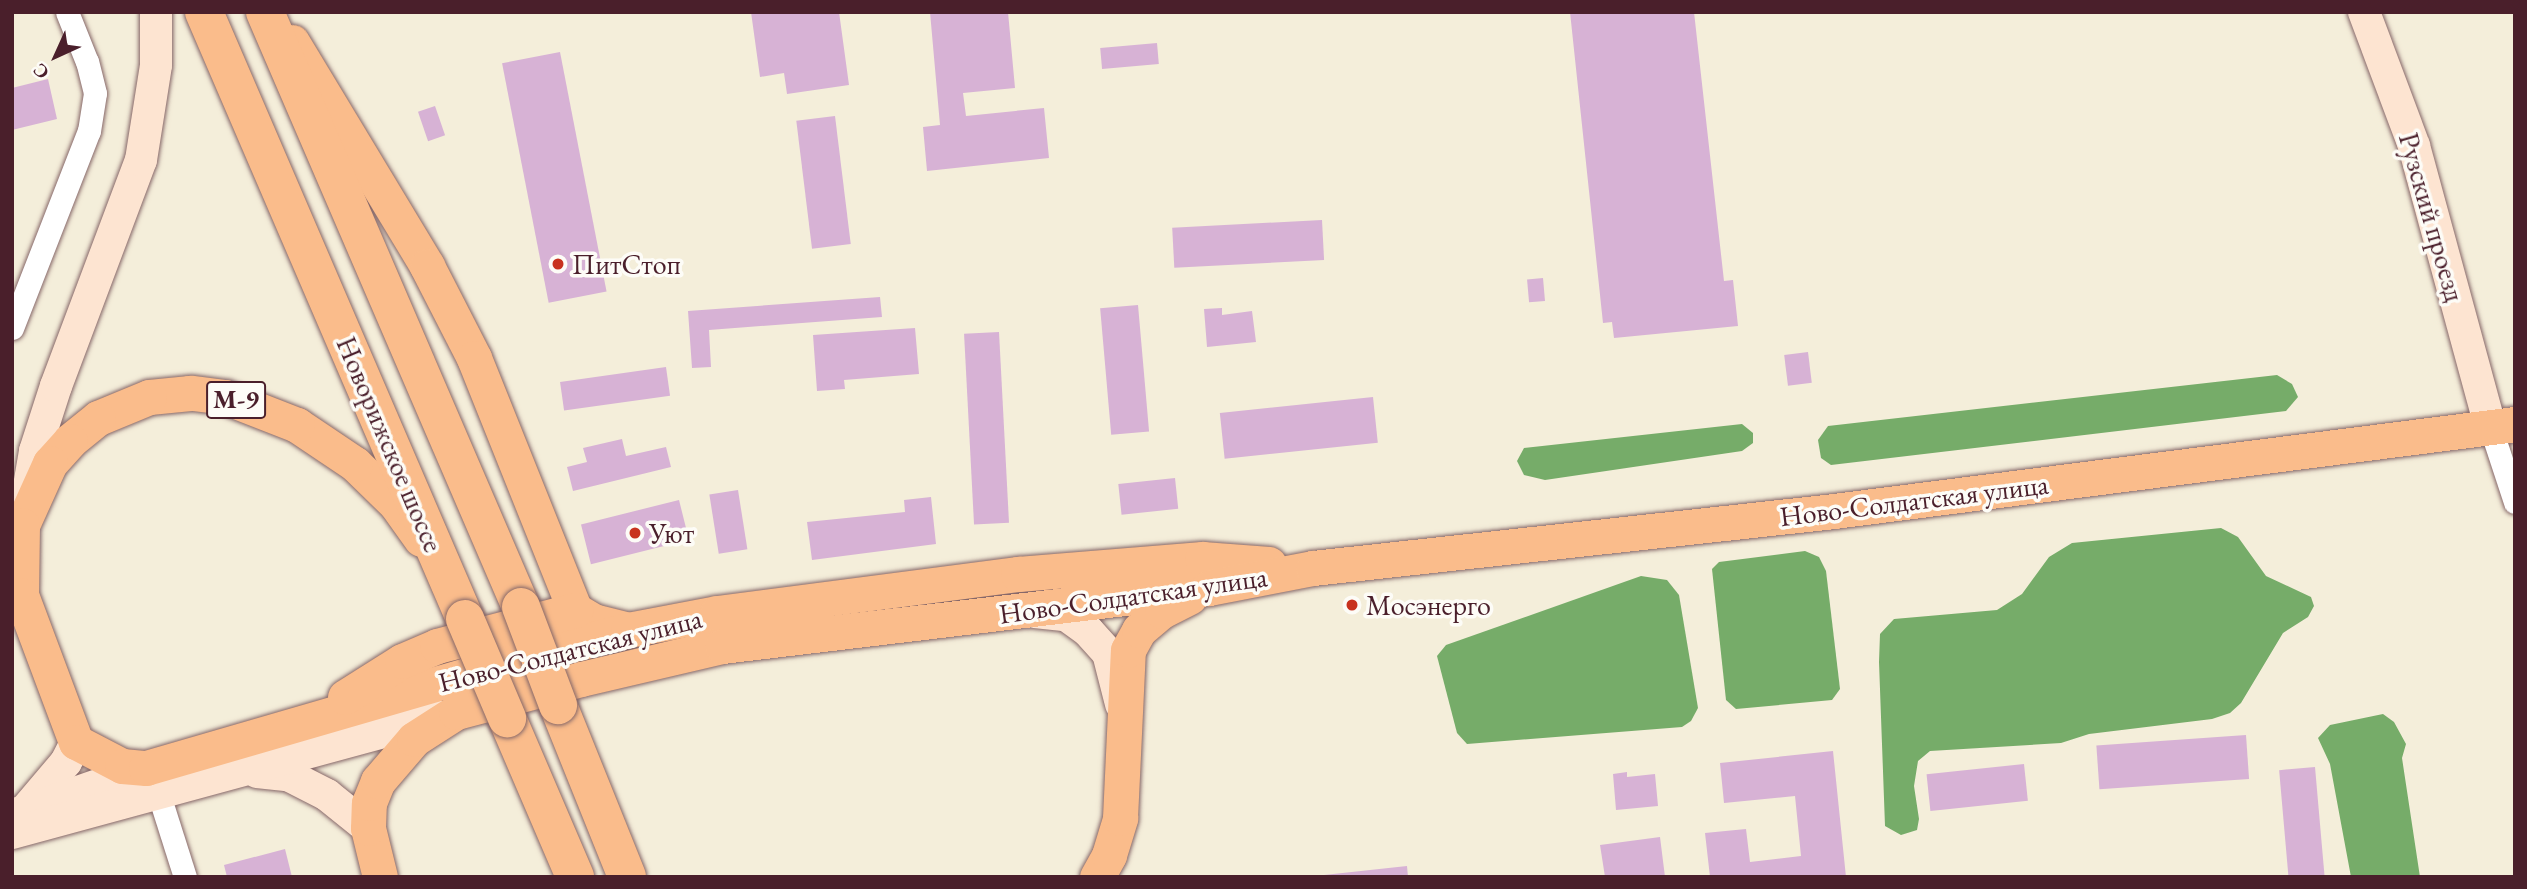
<!DOCTYPE html>
<html>
<head>
<meta charset="utf-8">
<style>
  body { margin:0 }
  #map { position:relative; width:2527px; height:889px; overflow:hidden; background:#f4eeda; font-family:"EB Garamond",serif }
  div>[style] { position:absolute }
  [style*='--x'] { left:calc(var(--x)*1px); top:calc(var(--y)*1px); width:calc(var(--w)*1px); rotate:calc(var(--a)*1deg) }
  .forest>* { inset:0; background:#76ac69 }
  .building>* { inset:0; background:#d7b2d5; transform-origin:0 0 }
  .roads { filter:drop-shadow(0 0 2px #866768) drop-shadow(0 0 2px #866768) }
  .street>* { height:23px; margin:-11.5px; padding:0 11.5px; transform-origin:11.5px; border-radius:11.5px; background:#fff }
  .secondary>* { height:32px; margin:-16px; padding:0 16px; transform-origin:16px; border-radius:16px; background:#fde4d1 }
  .primary>* { height:35px; margin:-17.5px; padding:0 17.5px; transform-origin:17.5px; border-radius:17.5px; background:#fabc8b }
  .highway>* { height:38px; margin:-19px; padding:0 19px; transform-origin:19px; border-radius:19px; background:#fabc8b }
  .bridges { filter:drop-shadow(0 0 2px #866768) drop-shadow(0 0 2px #866768) }
  .highway-bridge>* { height:38px; margin:-19px; padding:0 19px; transform-origin:19px; border-radius:19px; background:#fabc8b }
  .dots>* { width:19px; height:19px; translate:-50% -50%; box-sizing:border-box; border:4px solid #fdfcf7; border-radius:50% }
  span { translate:-50% -50%; white-space:nowrap; text-align:center; line-height:1.15; -webkit-text-stroke:7px #fdfcf7; paint-order:stroke }
  .shield-label span { padding:2px 5px; background:#fdfcf7; border:2px solid; border-radius:5px; -webkit-text-stroke-width:0 }
  .shield-label { font-size:26px; color:#4a1f2b; font-weight:700 }
  .street-label { font-size:28px; color:#4a1f2b }
  .poi-label { font-size:28px; color:#4a1f2b }
  .left { translate:0 -50%; text-align:left }
  .frame { position:absolute; inset:0; border:14px solid #4a1f2b; pointer-events:none }
  .north { position:absolute; left:21px; top:21px; width:70px; height:70px; -webkit-text-stroke:5px #fdfcf7; paint-order:stroke; rotate:225deg; font-size:19px; font-weight:700; line-height:28px; text-align:center; color:#4a1f2b }
  .north::after { content:''; display:block; margin:auto; width:24px; height:32px; background:#4a1f2b; clip-path:polygon(50% 0,100% 100%,50% 72%,0 100%) }
</style>
</head>
<body>
<div id="map">
  <div class="forest">
    <i style="clip-path:polygon(2277px 375px,2292px 384px,2298px 397px,2286px 411px,1831px 465px,1821px 458px,1818px 440px,1828px 426px)"></i>
    <i style="clip-path:polygon(1742px 424px,1753px 433px,1753px 443px,1742px 451px,1545px 480px,1524px 475px,1517px 461px,1524px 448px)"></i>
    <i style="clip-path:polygon(2221px 528px,2238px 537px,2266px 576px,2311px 597px,2314px 606px,2308px 617px,2283px 633px,2241px 703px,2230px 713px,2212px 719px,2089px 734px,2061px 743px,1930px 751px,1918px 761px,1914px 786px,1919px 819px,1917px 830px,1901px 835px,1885px 826px,1879px 662px,1880px 634px,1894px 619px,1997px 610px,2022px 594px,2049px 557px,2072px 543px)"></i>
    <i style="clip-path:polygon(1805px 551px,1819px 557px,1826px 571px,1840px 689px,1832px 700px,1736px 709px,1726px 700px,1712px 569px,1719px 562px)"></i>
    <i style="clip-path:polygon(1641px 576px,1667px 580px,1679px 595px,1698px 708px,1691px 721px,1682px 727px,1467px 744px,1457px 733px,1437px 656px,1446px 645px)"></i>
    <i style="clip-path:polygon(2383px 714px,2394px 722px,2406px 744px,2402px 758px,2420px 877px,2351px 877px,2330px 764px,2318px 738px,2330px 725px)"></i>
  </div>
  <div class="building">
    <i style="clip-path:polygon(751px 12px,839px 12px,849px 85px,787px 94px,784px 73px,760px 77px)"></i>
    <i style="clip-path:polygon(930px 12px,1008px 12px,1015px 88px,963px 93px,966px 116px,1044px 108px,1049px 158px,927px 171px,923px 127px,940px 125px)"></i>
    <i style="clip-path:polygon(1570px 12px,1694px 12px,1724px 281px,1733px 280px,1738px 326px,1614px 338px,1612px 322px,1603px 323px)"></i>
    <i style="left:1157px;top:43px;width:21px;height:57px;rotate:85deg"></i>
    <i style="left:560px;top:52px;width:244px;height:59px;rotate:79deg"></i>
    <i style="clip-path:polygon(48px 79px,57px 119px,12px 130px,12px 88px)"></i>
    <i style="left:435px;top:106px;width:31px;height:18px;rotate:71deg"></i>
    <i style="left:835px;top:116px;width:129px;height:39px;rotate:83deg"></i>
    <i style="left:1322px;top:220px;width:40px;height:150px;rotate:87deg"></i>
    <i style="left:1543px;top:278px;width:23px;height:16px;rotate:85deg"></i>
    <i style="clip-path:polygon(880px 297px,882px 317px,709px 330px,711px 367px,692px 368px,688px 311px)"></i>
    <i style="left:1138px;top:305px;width:127px;height:38px;rotate:85deg"></i>
    <i style="clip-path:polygon(1222px 308px,1222px 315px,1252px 311px,1256px 342px,1207px 347px,1204px 309px)"></i>
    <i style="clip-path:polygon(915px 328px,919px 374px,844px 380px,845px 389px,817px 391px,813px 335px)"></i>
    <i style="left:999px;top:332px;width:191px;height:35px;rotate:87deg"></i>
    <i style="left:1808px;top:352px;width:31px;height:24px;rotate:83deg"></i>
    <i style="left:666px;top:367px;width:29px;height:107px;rotate:82deg"></i>
    <i style="left:1373px;top:397px;width:46px;height:154px;rotate:84deg"></i>
    <i style="clip-path:polygon(622px 439px,626px 456px,666px 447px,671px 467px,573px 491px,567px 467px,587px 462px,583px 448px)"></i>
    <i style="left:1175px;top:478px;width:31px;height:57px;rotate:84deg"></i>
    <i style="left:738px;top:490px;width:60px;height:29px;rotate:81deg"></i>
    <i style="clip-path:polygon(931px 497px,936px 544px,812px 560px,807px 522px,905px 512px,904px 500px)"></i>
    <i style="left:679px;top:500px;width:41px;height:101px;rotate:76deg"></i>
    <i style="left:2246px;top:735px;width:44px;height:150px;rotate:86deg"></i>
    <i style="clip-path:polygon(1833px 751px,1846px 877px,1710px 877px,1705px 833px,1746px 829px,1750px 862px,1801px 856px,1795px 796px,1724px 803px,1720px 763px)"></i>
    <i style="left:2024px;top:764px;width:37px;height:98px;rotate:84deg"></i>
    <i style="left:2315px;top:767px;width:110px;height:36px;rotate:85deg"></i>
    <i style="clip-path:polygon(1627px 772px,1627px 777px,1655px 774px,1658px 806px,1616px 810px,1613px 774px)"></i>
    <i style="clip-path:polygon(1660px 837px,1665px 877px,1605px 877px,1600px 845px)"></i>
    <i style="clip-path:polygon(285px 849px,292px 877px,227px 877px,224px 865px)"></i>
    <i style="clip-path:polygon(1407px 866px,1408px 877px,1324px 877px,1324px 875px)"></i>
  </div>
  <div class="roads">
    <div class="street">
      <i style="--x:12;--y:328;--w:212;--a:-68.7"></i>
      <i style="--x:89;--y:131;--w:38;--a:-81"></i>
      <i style="--x:95;--y:93;--w:32;--a:-104"></i>
      <i style="--x:87;--y:62;--w:54;--a:-111.8"></i>
      <i style="--x:2490;--y:426;--w:80;--a:71.8"></i>
      <i style="--x:159;--y:795;--w:86;--a:72.4"></i>
    </div>
    <div class="secondary">
      <i style="--x:2364;--y:12;--w:143;--a:69.5"></i>
      <i style="--x:2414;--y:146;--w:290;--a:74.8"></i>
      <i style="--x:27;--y:498;--w:48;--a:-80.3"></i>
      <i style="--x:35;--y:451;--w:68;--a:-72.1"></i>
      <i style="--x:56;--y:386;--w:241;--a:-69.4"></i>
      <i style="--x:141;--y:160;--w:96;--a:-81"></i>
      <i style="--x:156;--y:65;--w:53;--a:-90"></i>
      <i style="--x:1035;--y:612;--w:31;--a:6"></i>
      <i style="--x:1066;--y:615;--w:27;--a:36"></i>
      <i style="--x:1088;--y:631;--w:30;--a:48"></i>
      <i style="--x:1108;--y:653;--w:53;--a:75.7"></i>
      <i style="--x:257;--y:772;--w:31;--a:6"></i>
      <i style="--x:288;--y:775;--w:44;--a:27.1"></i>
      <i style="--x:327;--y:795;--w:53;--a:38.8"></i>
      <i style="--x:27;--y:808;--w:60;--a:-49.7"></i>
      <i style="--x:66;--y:762;--w:22;--a:-63"></i>
      <i style="--x:12;--y:815;--w:142;--a:-19.3"></i>
      <i style="--x:12;--y:833;--w:443;--a:-15.2"></i>
    </div>
    <div class="primary">
      <i style="--x:292;--y:42;--w:262;--a:58.9"></i>
      <i style="--x:427;--y:266;--w:103;--a:62.9"></i>
      <i style="--x:474;--y:358;--w:271;--a:68.2"></i>
      <i style="--x:575;--y:610;--w:21;--a:31"></i>
      <i style="--x:593;--y:621;--w:36;--a:14"></i>
      <i style="--x:421;--y:539;--w:43;--a:-125.5"></i>
      <i style="--x:396;--y:504;--w:57;--a:-135.7"></i>
      <i style="--x:355;--y:464;--w:70;--a:-146.1"></i>
      <i style="--x:297;--y:425;--w:77;--a:-158.7"></i>
      <i style="--x:225;--y:397;--w:35;--a:-173"></i>
      <i style="--x:190;--y:393;--w:41;--a:174.4"></i>
      <i style="--x:149;--y:397;--w:55;--a:157.6"></i>
      <i style="--x:98;--y:418;--w:36;--a:141"></i>
      <i style="--x:70;--y:441;--w:30;--a:132"></i>
      <i style="--x:50;--y:463;--w:68;--a:114.3"></i>
      <i style="--x:22;--y:525;--w:70;--a:90.8"></i>
      <i style="--x:21;--y:595;--w:157;--a:69.5"></i>
      <i style="--x:76;--y:742;--w:52;--a:27.6"></i>
      <i style="--x:122;--y:766;--w:24;--a:5"></i>
      <i style="--x:146;--y:768;--w:441;--a:-16.2"></i>
      <i style="--x:570;--y:645;--w:60;--a:-14.5"></i>
      <i style="--x:628;--y:630;--w:91;--a:-10.8"></i>
      <i style="--x:717;--y:613;--w:304;--a:-7.4"></i>
      <i style="--x:1018;--y:574;--w:185;--a:-4.7"></i>
      <i style="--x:1202;--y:559;--w:67;--a:4.3"></i>
      <i style="--x:345;--y:697;--w:67;--a:-32.3"></i>
      <i style="--x:402;--y:661;--w:38;--a:-23"></i>
      <i style="--x:437;--y:646;--w:143;--a:-14.6"></i>
      <i style="--x:380;--y:877;--w:50;--a:-103.8"></i>
      <i style="--x:368;--y:828;--w:25;--a:-88"></i>
      <i style="--x:369;--y:803;--w:24;--a:-68"></i>
      <i style="--x:378;--y:781;--w:55;--a:-49.4"></i>
      <i style="--x:414;--y:739;--w:50;--a:-32.7"></i>
      <i style="--x:456;--y:712;--w:129;--a:-14.8"></i>
      <i style="--x:581;--y:679;--w:145;--a:-13.2"></i>
      <i style="--x:722;--y:646;--w:490;--a:-6.8"></i>
      <i style="--x:1209;--y:588;--w:106;--a:-10.9"></i>
      <i style="--x:1313;--y:568;--w:524;--a:-6.24"></i>
      <i style="--x:1834;--y:511;--w:687;--a:-7.28"></i>
      <i style="--x:1097;--y:877;--w:25;--a:-61"></i>
      <i style="--x:1109;--y:855;--w:39;--a:-73"></i>
      <i style="--x:1120;--y:818;--w:168;--a:-87.3"></i>
      <i style="--x:1128;--y:650;--w:23;--a:-61"></i>
      <i style="--x:1139;--y:630;--w:30;--a:-40"></i>
      <i style="--x:1162;--y:611;--w:31;--a:-27"></i>
    </div>
    <div class="highway">
      <i style="--x:204;--y:12;--w:661;--a:66.73"></i>
      <i style="--x:265;--y:12;--w:648;--a:66.72"></i>
      <i style="--x:558;--y:705;--w:185;--a:68.1"></i>
      <i style="--x:507;--y:718;--w:173;--a:66.8"></i>
    </div>
  </div>
  <div class="bridges">
    <div class="highway-bridge">
      <i style="--x:521;--y:607;--w:105;--a:69.3"></i>
      <i style="--x:465;--y:619;--w:108;--a:67"></i>
    </div>
  </div>
  <div class="dots">
    <i style="left:558px;top:264px;background:#c8321e"></i>
    <i style="left:635px;top:533px;background:#c8321e"></i>
    <i style="left:1352px;top:605px;background:#c8321e"></i>
  </div>
  <div class="shield-label">
    <span style="left:236px;top:400px">М-9</span>
  </div>
  <div class="street-label">
    <span style="left:2432px;top:217px;rotate:74deg">Рузский проезд</span>
    <span style="left:390px;top:444px;rotate:67deg">Новорижское шоссе</span>
    <span style="left:1914px;top:500px;rotate:-7deg">Ново-Солдатская улица</span>
    <span style="left:1133px;top:595px;rotate:-8deg">Ново-Солдатская улица</span>
    <span style="left:570px;top:650px;rotate:-14deg">Ново-Солдатская улица</span>
  </div>
  <div class="poi-label">
    <span class="left" style="left:572px;top:264px">ПитСтоп</span>
    <span class="left" style="left:649px;top:533px">Уют</span>
    <span class="left" style="left:1366px;top:605px">Мосэнерго</span>
  </div>
  <div class="frame"></div>
  <div class="north">С</div>
</div>
</body>
</html>
